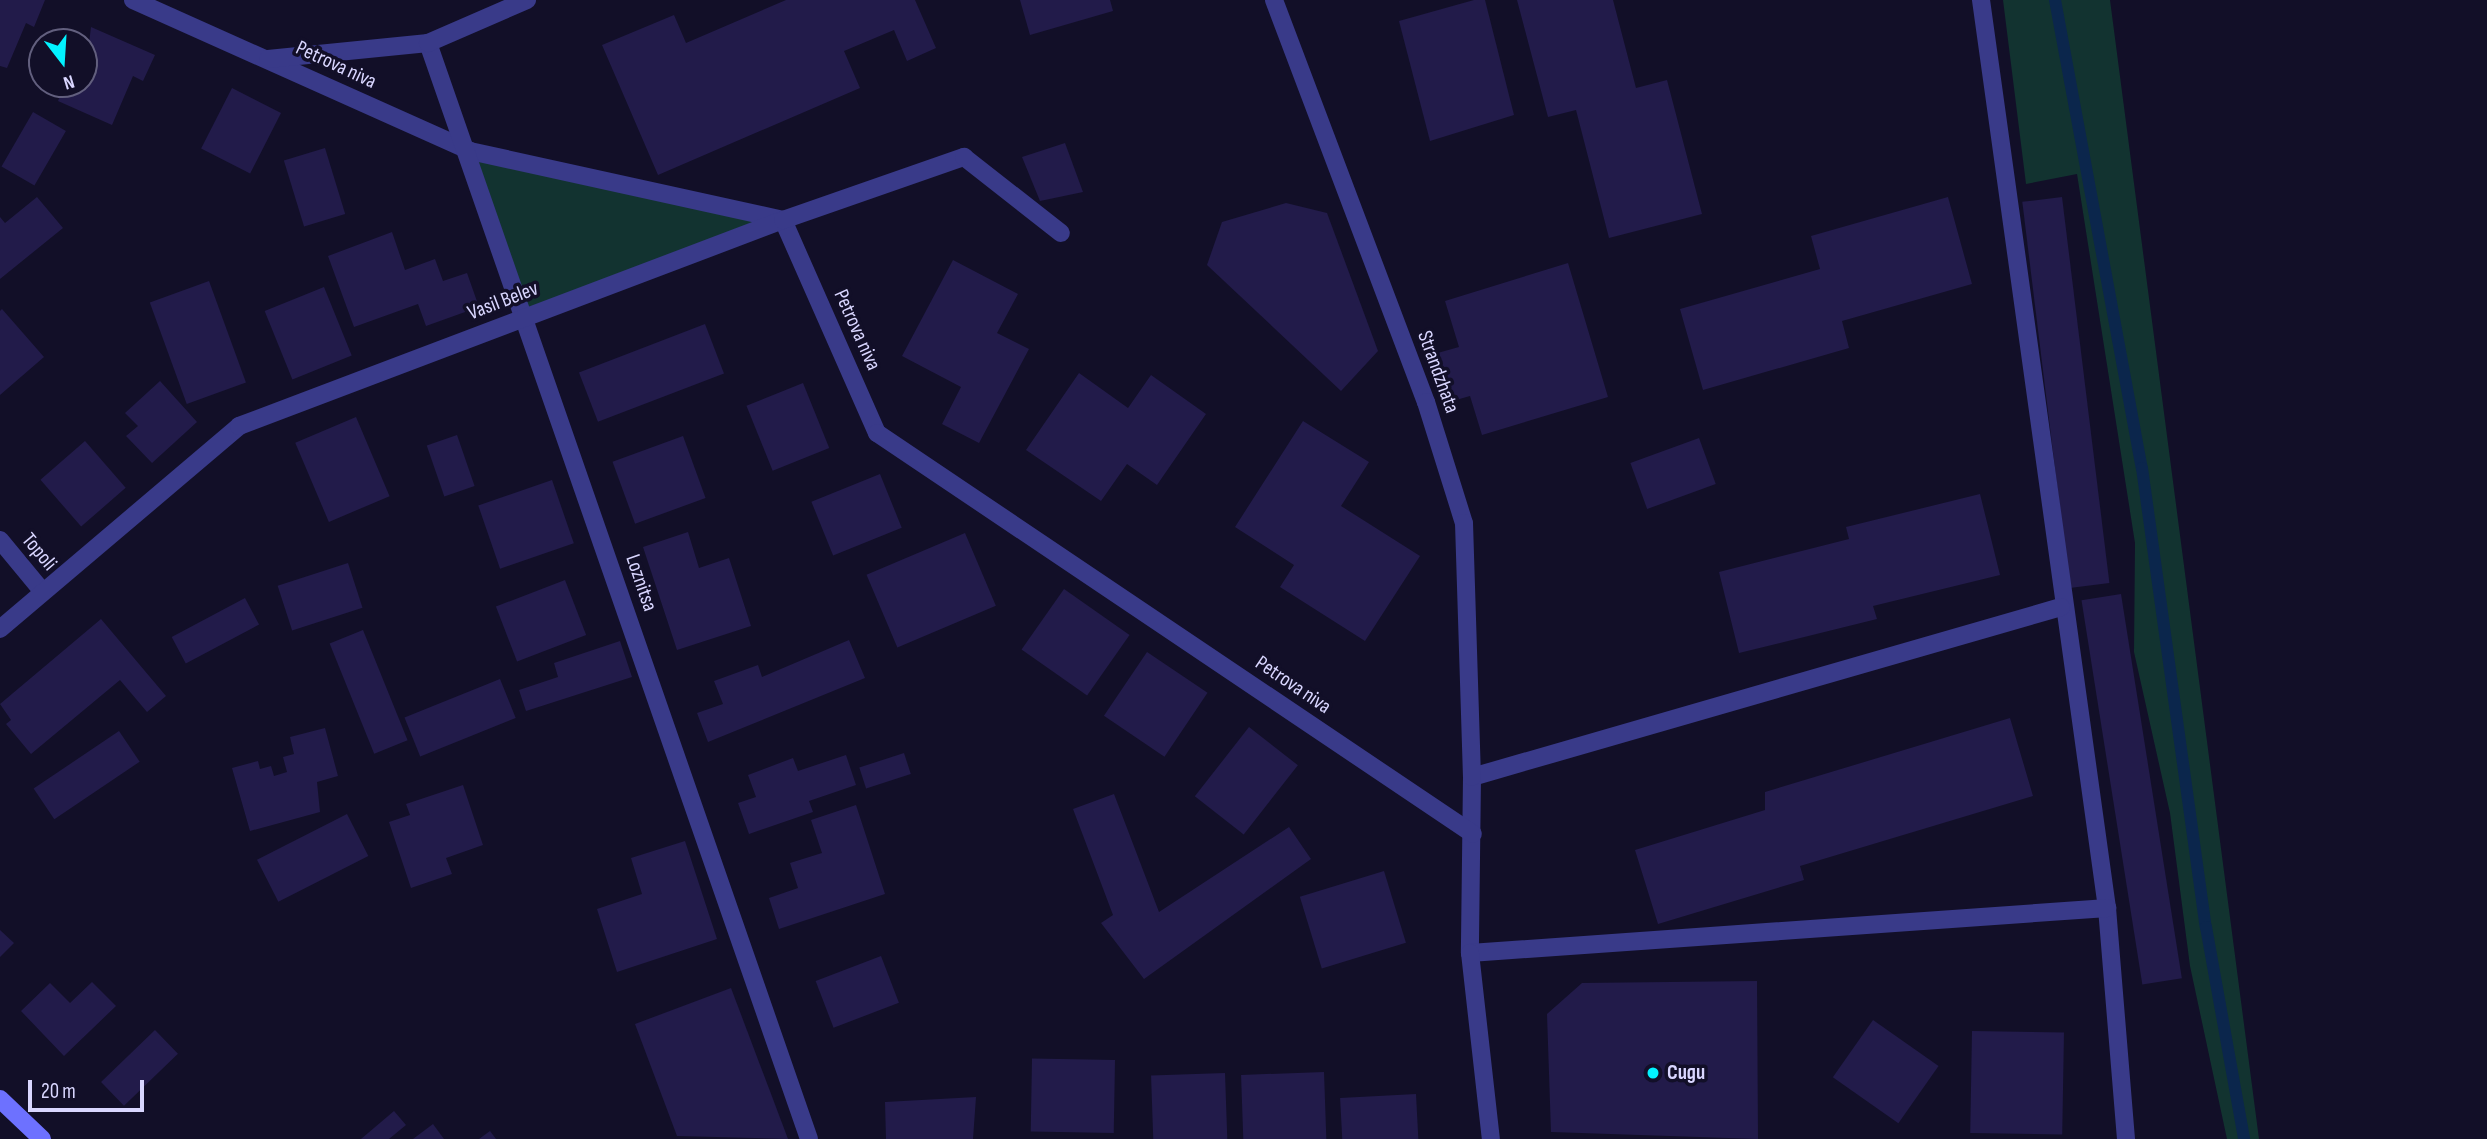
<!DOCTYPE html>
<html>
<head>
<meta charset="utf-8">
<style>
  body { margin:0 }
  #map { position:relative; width:2487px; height:1139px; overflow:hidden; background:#120f28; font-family:"Sofia Sans Condensed",sans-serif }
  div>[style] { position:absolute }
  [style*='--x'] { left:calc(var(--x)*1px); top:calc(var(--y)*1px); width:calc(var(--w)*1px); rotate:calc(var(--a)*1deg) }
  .green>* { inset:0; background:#123330 }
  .stream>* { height:12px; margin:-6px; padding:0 6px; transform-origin:6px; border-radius:6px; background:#0b264c }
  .building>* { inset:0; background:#221b4a; transform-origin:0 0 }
  .service>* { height:18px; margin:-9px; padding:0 9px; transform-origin:9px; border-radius:9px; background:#393a89 }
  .minor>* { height:18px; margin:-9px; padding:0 9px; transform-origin:9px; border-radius:9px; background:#393a89 }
  .secondary>* { height:18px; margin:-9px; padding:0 9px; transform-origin:9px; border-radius:9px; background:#6d71ff }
  .dots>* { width:19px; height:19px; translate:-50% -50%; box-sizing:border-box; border:4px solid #120f28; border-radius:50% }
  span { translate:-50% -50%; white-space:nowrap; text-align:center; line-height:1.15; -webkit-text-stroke:7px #120f28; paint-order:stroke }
  .street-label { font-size:21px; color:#d9d6ff }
  .poi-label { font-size:21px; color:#d9d6ff; font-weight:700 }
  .left { translate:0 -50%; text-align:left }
  .north { position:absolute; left:28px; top:28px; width:70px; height:70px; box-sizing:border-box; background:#120f28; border:2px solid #625f7e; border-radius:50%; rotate:163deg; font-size:19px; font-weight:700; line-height:28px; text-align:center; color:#d9d6ff }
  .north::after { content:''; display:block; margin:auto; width:24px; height:32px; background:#02f2ff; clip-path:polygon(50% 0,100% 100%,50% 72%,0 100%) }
  .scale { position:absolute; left:28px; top:1080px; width:116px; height:32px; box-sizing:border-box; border:4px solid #d9d6ff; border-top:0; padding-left:9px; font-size:21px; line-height:24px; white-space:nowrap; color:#d9d6ff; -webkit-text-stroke:5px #120f28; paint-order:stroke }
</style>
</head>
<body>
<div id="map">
  <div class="green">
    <i style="clip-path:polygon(2003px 0,2110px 0,2259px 1139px,2227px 1139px,2190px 966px,2170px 813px,2134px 652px,2135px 543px,2077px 174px,2026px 184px)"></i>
    <i style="clip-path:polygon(470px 151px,783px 220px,525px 317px)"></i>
  </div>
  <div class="stream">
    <i style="--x:2055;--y:0;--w:476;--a:79.5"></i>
    <i style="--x:2142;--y:468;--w:463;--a:82.1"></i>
    <i style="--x:2206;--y:927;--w:215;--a:79.8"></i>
  </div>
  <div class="building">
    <i style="clip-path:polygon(0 0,45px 0,34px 27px,26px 23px,7px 68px,0 66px)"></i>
    <i style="clip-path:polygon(786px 0,915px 0,936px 48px,907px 61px,894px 30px,844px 51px,860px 88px,658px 175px,602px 45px,674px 15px,686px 43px)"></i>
    <i style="clip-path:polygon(1020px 0,1110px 0,1113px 11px,1030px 35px)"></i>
    <i style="clip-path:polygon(1474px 0,1485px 0,1514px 115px,1430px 141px,1399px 21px)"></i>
    <i style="clip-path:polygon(1517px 0,1613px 0,1636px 88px,1667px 80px,1702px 214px,1609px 238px,1576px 110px,1548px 117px)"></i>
    <i style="clip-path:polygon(91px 27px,155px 55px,143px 81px,133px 76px,112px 125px,58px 101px,65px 84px,84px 84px)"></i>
    <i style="left:232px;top:88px;width:55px;height:68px;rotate:27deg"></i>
    <i style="left:33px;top:112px;width:38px;height:63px;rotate:30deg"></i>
    <i style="clip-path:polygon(1065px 143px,1083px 192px,1040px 201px,1022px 157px)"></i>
    <i style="left:325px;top:148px;width:69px;height:43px;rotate:73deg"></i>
    <i style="clip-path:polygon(37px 197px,63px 228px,0 279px,0 217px,5px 223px)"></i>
    <i style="clip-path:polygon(1948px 197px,1972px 284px,1842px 321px,1849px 348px,1703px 390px,1680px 309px,1820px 269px,1811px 236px)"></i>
    <i style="left:2062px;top:197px;width:389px;height:40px;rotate:83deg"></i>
    <i style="clip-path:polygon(1286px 203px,1327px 213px,1378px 351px,1341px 391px,1207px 265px,1222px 222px)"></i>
    <i style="clip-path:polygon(392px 232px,405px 270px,435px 259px,443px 281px,467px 273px,479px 307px,426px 326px,418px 304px,354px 327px,328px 256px)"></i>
    <i style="clip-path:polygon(953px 260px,1018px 294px,997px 333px,1029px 349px,979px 443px,942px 424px,961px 387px,902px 356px)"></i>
    <i style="clip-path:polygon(1568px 263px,1608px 397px,1482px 435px,1470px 396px,1449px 402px,1434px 354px,1459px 347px,1445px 301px)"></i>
    <i style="left:209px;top:281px;width:108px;height:63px;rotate:70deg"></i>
    <i style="left:324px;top:287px;width:74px;height:64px;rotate:68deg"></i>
    <i style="clip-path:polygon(2px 309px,44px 357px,0 395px,0 311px)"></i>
    <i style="left:705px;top:324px;width:53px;height:135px;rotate:69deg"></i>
    <i style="clip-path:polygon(1079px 373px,1128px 408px,1151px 375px,1206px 414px,1157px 485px,1127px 464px,1101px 501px,1026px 450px)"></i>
    <i style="clip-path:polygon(160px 381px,197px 422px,152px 463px,126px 436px,138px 426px,125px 413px)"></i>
    <i style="left:803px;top:383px;width:70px;height:61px;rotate:68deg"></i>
    <i style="left:356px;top:417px;width:86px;height:66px;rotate:67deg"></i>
    <i style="clip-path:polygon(1303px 421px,1369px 462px,1341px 506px,1420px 556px,1365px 641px,1280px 587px,1294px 565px,1235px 527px)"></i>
    <i style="left:457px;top:435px;width:54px;height:32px;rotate:71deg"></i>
    <i style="left:683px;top:436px;width:66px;height:75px;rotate:70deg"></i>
    <i style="left:1699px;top:438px;width:49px;height:73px;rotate:70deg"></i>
    <i style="left:85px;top:441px;width:62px;height:59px;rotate:49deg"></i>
    <i style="left:880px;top:474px;width:58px;height:74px;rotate:68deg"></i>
    <i style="left:552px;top:480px;width:67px;height:78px;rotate:71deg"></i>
    <i style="clip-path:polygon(1980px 494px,2000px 575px,1873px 606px,1877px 619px,1739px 653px,1719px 572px,1849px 539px,1846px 527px)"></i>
    <i style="clip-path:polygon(688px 532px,699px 568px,729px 558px,751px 626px,677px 650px,643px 547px)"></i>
    <i style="left:965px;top:533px;width:79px;height:107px;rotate:67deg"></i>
    <i style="left:348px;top:563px;width:47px;height:74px;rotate:72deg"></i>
    <i style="left:565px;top:580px;width:59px;height:74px;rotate:69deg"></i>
    <i style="left:1064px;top:589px;width:80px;height:74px;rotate:35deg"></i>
    <i style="left:2121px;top:594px;width:389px;height:40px;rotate:81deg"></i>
    <i style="left:245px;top:598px;width:30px;height:83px;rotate:62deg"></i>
    <i style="clip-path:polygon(101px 619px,166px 696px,147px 712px,120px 680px,31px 754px,6px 724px,11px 720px,0 704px)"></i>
    <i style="left:363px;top:630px;width:119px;height:36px;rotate:68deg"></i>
    <i style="clip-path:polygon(849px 640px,865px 678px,708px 742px,697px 713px,723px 704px,714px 681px,758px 665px,762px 677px)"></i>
    <i style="clip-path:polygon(620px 641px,632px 677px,526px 711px,519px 690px,558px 677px,554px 663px)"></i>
    <i style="left:1147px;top:652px;width:73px;height:77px;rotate:34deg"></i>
    <i style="left:500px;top:679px;width:42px;height:103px;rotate:68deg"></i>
    <i style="clip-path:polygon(2010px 718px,2033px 796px,1800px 866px,1804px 880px,1658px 924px,1635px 850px,1765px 810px,1765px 792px)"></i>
    <i style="left:1249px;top:727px;width:62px;height:88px;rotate:38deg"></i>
    <i style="clip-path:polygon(325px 728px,338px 776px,317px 782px,320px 812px,250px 831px,232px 768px,258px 761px,260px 769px,271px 766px,274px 776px,287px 772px,283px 757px,294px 754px,290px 737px)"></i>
    <i style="left:119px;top:731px;width:37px;height:103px;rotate:56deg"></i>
    <i style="left:904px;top:753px;width:22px;height:47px;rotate:72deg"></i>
    <i style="clip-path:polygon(846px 755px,856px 785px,809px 801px,813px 812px,749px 834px,738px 803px,756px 797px,748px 775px,793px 758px,798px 771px)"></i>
    <i style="clip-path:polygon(463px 785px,483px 845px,446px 858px,452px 874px,411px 888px,389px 822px,410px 815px,406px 804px)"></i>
    <i style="clip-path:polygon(1114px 794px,1159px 912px,1289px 827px,1311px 859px,1144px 979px,1101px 923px,1113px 915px,1073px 809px)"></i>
    <i style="clip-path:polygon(856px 805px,885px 894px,779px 929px,769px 898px,798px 888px,790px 863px,822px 853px,811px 820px)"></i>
    <i style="left:347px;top:814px;width:47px;height:101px;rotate:63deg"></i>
    <i style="clip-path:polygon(685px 841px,717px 939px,617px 972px,597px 909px,642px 894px,631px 858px)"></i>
    <i style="left:1384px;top:871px;width:75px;height:88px;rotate:73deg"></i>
    <i style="clip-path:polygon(0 930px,14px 943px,0 957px)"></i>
    <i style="left:881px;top:956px;width:50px;height:70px;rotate:69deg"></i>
    <i style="clip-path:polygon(1757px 981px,1758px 1139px,1551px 1132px,1547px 1014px,1582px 983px)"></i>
    <i style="clip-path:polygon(92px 982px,116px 1006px,64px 1056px,21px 1011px,50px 983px,70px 1003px)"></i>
    <i style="clip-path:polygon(731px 988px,788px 1139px,677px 1136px,635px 1024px)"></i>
    <i style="left:1873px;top:1020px;width:80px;height:70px;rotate:35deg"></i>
    <i style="left:155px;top:1030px;width:33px;height:75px;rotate:46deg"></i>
    <i style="left:1972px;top:1031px;width:92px;height:102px;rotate:1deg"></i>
    <i style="left:1115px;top:1060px;width:73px;height:83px;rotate:91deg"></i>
    <i style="left:1324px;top:1072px;width:67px;height:83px;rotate:88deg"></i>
    <i style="left:1225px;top:1073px;width:66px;height:74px;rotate:88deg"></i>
    <i style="left:1416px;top:1094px;width:45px;height:76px;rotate:87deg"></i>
    <i style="clip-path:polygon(976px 1097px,973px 1139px,886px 1139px,885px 1102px)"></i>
    <i style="clip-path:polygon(394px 1111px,406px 1125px,389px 1139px,361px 1139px)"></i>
    <i style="clip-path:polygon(433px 1124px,444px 1139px,413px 1139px)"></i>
    <i style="clip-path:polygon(490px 1131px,496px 1139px,479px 1139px)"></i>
  </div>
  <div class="service">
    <i style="--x:1981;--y:0;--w:917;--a:82.1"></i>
    <i style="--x:2107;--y:908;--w:232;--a:85.3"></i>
    <i style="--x:2061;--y:607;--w:613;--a:163.9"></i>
    <i style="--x:1472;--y:777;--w:176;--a:90.7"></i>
    <i style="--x:1470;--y:953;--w:639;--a:-4.04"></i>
  </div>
  <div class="minor">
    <i style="--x:133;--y:0;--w:369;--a:24.1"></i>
    <i style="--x:470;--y:151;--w:321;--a:12.4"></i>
    <i style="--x:783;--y:220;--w:233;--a:66.2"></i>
    <i style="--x:877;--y:433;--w:718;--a:33.93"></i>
    <i style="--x:1274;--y:0;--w:430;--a:69.3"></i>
    <i style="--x:1426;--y:402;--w:127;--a:72.6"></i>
    <i style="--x:1464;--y:523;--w:254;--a:88.2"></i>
    <i style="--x:428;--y:43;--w:1160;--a:70.83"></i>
    <i style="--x:268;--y:59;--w:161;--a:-5.7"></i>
    <i style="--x:428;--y:43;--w:108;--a:-23.5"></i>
    <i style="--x:0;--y:540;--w:67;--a:50.4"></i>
    <i style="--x:0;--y:629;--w:314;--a:-40.3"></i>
    <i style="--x:239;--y:426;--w:582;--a:-20.74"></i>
    <i style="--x:783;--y:220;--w:192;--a:-19.2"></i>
    <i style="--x:964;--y:157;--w:123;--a:38.1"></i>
    <i style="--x:1470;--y:953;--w:187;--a:83.6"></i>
  </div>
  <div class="secondary">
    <i style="--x:0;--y:1099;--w:58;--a:43.6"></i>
  </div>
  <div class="dots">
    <i style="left:1653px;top:1073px;background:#02f2ff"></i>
  </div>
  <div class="street-label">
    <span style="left:336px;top:65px;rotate:25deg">Petrova niva</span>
    <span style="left:503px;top:301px;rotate:-21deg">Vasil Belev</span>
    <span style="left:857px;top:330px;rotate:66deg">Petrova niva</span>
    <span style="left:1438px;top:372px;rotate:70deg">Strandzhata</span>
    <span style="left:39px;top:552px;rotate:50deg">Topoli</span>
    <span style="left:641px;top:583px;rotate:71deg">Loznitsa</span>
    <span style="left:1293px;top:685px;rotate:34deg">Petrova niva</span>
  </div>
  <div class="poi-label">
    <span class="left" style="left:1667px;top:1073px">Сиди</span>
  </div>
  <div class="north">N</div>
  <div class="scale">20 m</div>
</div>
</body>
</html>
